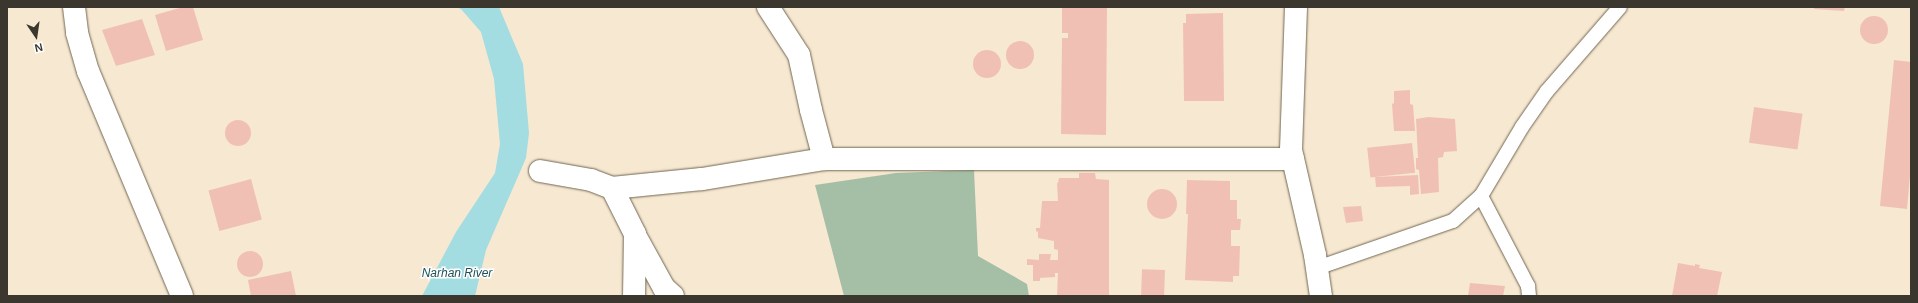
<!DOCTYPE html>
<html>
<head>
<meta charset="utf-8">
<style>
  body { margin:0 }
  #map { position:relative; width:1918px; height:303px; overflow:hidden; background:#f6e8d1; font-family:Arial,sans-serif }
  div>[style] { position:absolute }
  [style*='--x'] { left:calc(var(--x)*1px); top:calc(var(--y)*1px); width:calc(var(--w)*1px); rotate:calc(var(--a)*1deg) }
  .green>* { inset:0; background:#a5bfa7 }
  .water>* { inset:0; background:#a3dce1 }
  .building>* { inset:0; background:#f1c0b5; transform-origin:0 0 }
  .round { border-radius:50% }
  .roads { filter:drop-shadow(0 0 1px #726652) drop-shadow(0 0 1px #726652) }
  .lane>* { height:14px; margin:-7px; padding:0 7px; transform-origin:7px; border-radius:7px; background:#fff }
  .street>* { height:22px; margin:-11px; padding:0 11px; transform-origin:11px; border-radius:11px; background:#fff }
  span { translate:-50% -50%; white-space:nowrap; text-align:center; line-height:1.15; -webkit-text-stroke:3px #fff; paint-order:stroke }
  .water-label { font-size:12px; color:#1e5055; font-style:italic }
  .frame { position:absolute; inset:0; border:8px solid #3c372e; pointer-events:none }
  .north { position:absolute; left:16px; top:16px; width:40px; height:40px; -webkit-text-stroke:3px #fff; paint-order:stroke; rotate:167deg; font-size:11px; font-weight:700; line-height:16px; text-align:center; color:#3c372e }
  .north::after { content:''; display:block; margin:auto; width:14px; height:18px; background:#3c372e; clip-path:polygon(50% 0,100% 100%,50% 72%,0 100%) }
</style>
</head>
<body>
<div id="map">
  <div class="green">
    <i style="clip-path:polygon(974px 170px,978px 256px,1027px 284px,1029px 296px,844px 296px,815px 185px,896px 173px)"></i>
  </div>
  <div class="water">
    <i style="clip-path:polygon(455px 7px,499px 7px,523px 64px,529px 133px,526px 158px,486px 250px,475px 296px,422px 296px,456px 232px,495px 173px,500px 144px,494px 79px,481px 32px,461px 9px)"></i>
  </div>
  <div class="building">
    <i style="clip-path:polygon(183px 7px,193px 7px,203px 40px,166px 51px,155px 15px)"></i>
    <i style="clip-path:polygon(1062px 7px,1107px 7px,1106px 135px,1061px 134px,1062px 38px,1068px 38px,1068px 33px,1062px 33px)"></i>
    <i style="clip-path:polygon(1815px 7px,1845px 7px,1844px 11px,1814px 9px)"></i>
    <i style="clip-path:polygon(1223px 13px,1224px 101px,1184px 101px,1183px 23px,1186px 23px,1186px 14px)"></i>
    <i class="round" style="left:1860px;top:16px;width:28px;height:28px"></i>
    <i style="clip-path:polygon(142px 19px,155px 55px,116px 66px,102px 30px)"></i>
    <i class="round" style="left:1006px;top:41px;width:28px;height:28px"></i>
    <i class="round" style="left:973px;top:50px;width:28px;height:28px"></i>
    <i style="clip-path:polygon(1894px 60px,1911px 62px,1911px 164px,1907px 209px,1880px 206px)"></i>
    <i style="clip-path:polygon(1410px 90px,1410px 104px,1413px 105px,1415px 131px,1394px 131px,1392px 104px,1394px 103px,1394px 91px)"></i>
    <i style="left:1754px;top:107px;width:49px;height:36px;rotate:8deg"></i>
    <i style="clip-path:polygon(1428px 117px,1455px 119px,1457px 151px,1444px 152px,1443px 157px,1438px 158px,1439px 192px,1421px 194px,1419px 170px,1416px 169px,1416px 158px,1418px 158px,1416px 119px)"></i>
    <i class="round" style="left:225px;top:120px;width:26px;height:26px"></i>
    <i style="left:1412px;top:143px;width:30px;height:45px;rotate:84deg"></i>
    <i style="clip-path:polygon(1079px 173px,1095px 173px,1096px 179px,1109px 180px,1109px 296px,1057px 296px,1058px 273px,1055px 273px,1055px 277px,1040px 278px,1040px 281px,1033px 281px,1033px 265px,1027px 265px,1027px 259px,1039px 260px,1039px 254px,1051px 254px,1050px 260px,1058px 260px,1058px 250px,1054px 249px,1054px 241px,1038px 238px,1038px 232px,1036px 231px,1036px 228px,1040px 228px,1042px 201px,1058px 201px,1057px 183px,1058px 183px,1059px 178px,1079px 178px)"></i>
    <i style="clip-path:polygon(1418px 175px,1419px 194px,1410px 195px,1410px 186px,1376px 187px,1375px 177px)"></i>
    <i style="left:251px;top:179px;width:42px;height:44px;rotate:75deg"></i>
    <i style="clip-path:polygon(1187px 180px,1230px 181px,1230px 200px,1237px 200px,1237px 219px,1241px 219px,1240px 230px,1231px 230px,1231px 246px,1240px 246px,1239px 276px,1233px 276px,1233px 282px,1185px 280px,1188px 214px,1186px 214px)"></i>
    <i class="round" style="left:1147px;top:189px;width:30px;height:30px"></i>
    <i style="clip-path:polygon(1361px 206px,1363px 221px,1346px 223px,1343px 207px)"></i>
    <i class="round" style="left:237px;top:251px;width:26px;height:26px"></i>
    <i style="clip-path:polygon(1678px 263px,1695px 266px,1695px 264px,1700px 265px,1699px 268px,1722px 272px,1717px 296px,1672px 296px)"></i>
    <i style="left:1165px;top:270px;width:26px;height:23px;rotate:92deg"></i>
    <i style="clip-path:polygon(291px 271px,296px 296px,251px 296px,248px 280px)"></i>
    <i style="clip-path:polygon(1470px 283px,1505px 286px,1503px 296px,1468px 296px)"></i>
  </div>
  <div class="roads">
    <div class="lane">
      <i style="--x:1481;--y:196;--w:102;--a:62.4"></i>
      <i style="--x:1528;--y:286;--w:10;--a:84"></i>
      <i style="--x:1317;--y:268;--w:144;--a:-19.1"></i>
      <i style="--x:1453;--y:221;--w:38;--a:-42"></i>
      <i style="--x:1481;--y:196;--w:80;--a:-59.3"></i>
      <i style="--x:1522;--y:127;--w:44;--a:-55.2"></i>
      <i style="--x:1547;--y:91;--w:111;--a:-49"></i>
    </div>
    <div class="street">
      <i style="--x:74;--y:7;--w:26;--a:83"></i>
      <i style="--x:77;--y:33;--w:40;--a:74"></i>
      <i style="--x:88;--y:71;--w:244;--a:67.3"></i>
      <i style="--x:768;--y:7;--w:57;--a:57.1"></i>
      <i style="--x:799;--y:55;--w:56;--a:77.7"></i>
      <i style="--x:811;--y:110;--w:51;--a:75.1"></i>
      <i style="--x:824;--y:159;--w:469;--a:0"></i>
      <i style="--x:1296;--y:7;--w:143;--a:92"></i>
      <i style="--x:1291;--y:150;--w:108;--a:77.1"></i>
      <i style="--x:1315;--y:255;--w:41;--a:81.7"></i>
      <i style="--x:540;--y:171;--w:52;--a:10"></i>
      <i style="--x:591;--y:180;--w:22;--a:21"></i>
      <i style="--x:612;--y:188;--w:51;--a:63.4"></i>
      <i style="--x:635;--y:234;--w:62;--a:90.9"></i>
      <i style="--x:612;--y:188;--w:90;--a:-5.7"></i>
      <i style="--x:702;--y:179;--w:124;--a:-9.3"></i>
      <i style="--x:636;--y:237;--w:58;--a:61.2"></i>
      <i style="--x:664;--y:288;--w:12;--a:42"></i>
    </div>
  </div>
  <div class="water-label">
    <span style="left:457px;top:274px">Narhan River</span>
  </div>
  <div class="frame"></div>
  <div class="north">N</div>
</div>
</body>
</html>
